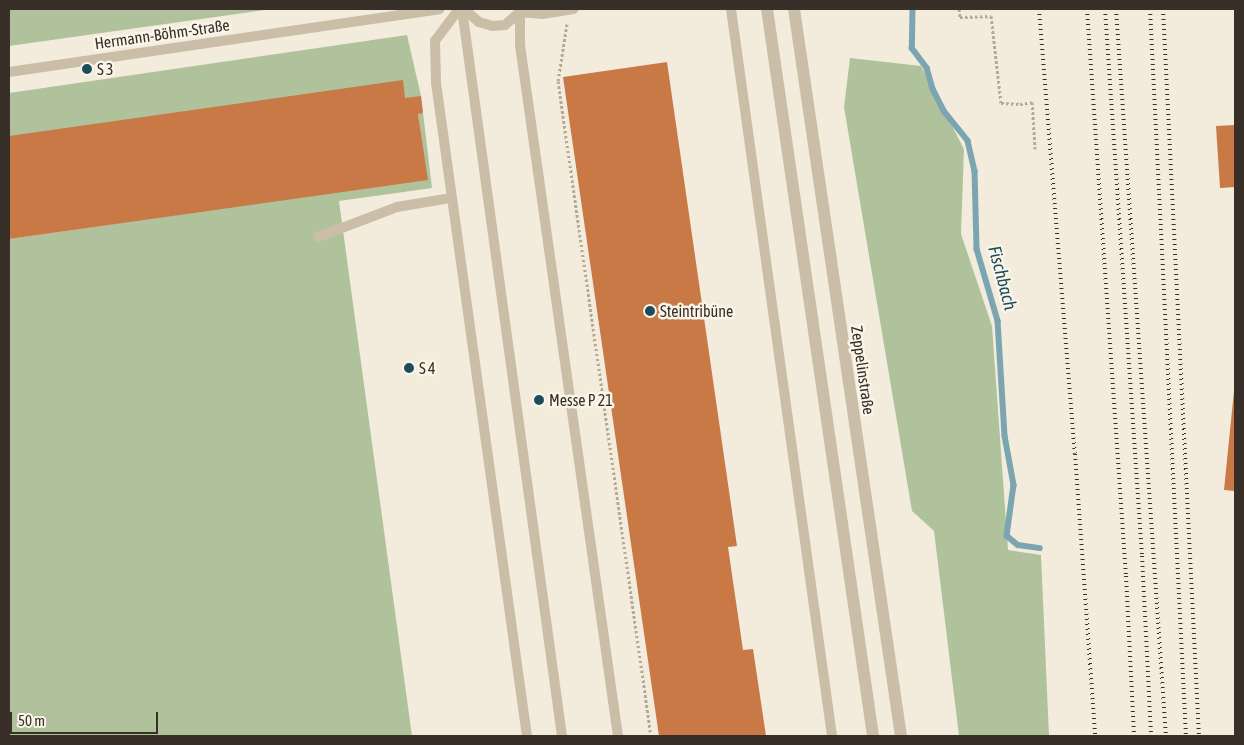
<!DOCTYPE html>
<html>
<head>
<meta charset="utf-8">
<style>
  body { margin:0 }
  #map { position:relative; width:1244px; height:745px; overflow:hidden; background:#f3ecdd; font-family:"Asap Condensed",sans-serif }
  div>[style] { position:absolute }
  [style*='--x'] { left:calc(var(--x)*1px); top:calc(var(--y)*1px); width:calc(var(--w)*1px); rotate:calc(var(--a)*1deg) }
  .green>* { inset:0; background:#b0c29c }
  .stream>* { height:5.5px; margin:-2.75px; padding:0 2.75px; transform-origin:2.75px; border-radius:2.75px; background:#7ba6b1 }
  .building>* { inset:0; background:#c97945 }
  .path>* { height:3px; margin-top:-1.5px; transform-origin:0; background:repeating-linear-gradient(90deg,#b7a892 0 2.5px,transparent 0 5px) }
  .lane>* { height:10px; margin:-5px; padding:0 5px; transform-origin:5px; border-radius:5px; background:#cbbea8 }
  .street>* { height:12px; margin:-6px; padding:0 6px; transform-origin:6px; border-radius:6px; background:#cbbea8 }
  .rail>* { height:4px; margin-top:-2px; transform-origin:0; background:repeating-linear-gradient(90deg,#383028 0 1px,transparent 0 5px) }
  .dots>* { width:14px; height:14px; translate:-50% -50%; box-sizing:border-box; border:2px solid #faf5e9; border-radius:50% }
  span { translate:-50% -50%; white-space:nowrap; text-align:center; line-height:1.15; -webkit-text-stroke:5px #faf5e9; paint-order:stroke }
  .street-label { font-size:16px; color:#383028 }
  .poi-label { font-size:16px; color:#383028 }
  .left { translate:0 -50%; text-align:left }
  .water-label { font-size:18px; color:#1d4d5b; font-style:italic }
  .frame { position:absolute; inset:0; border:10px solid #383028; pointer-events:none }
  .scale { position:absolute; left:10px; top:712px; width:148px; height:22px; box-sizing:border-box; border:2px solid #383028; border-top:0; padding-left:6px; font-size:15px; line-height:18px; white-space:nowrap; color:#383028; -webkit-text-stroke:4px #faf5e9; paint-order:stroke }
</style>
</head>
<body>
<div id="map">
  <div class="green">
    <i style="clip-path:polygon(9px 9px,272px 9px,9px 46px)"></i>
    <i style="clip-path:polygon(407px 35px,421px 96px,432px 188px,339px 201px,412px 736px,9px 736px,9px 239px,427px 179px,418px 114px,9px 136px,9px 93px)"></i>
    <i style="clip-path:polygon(850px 58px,921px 66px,964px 149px,961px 234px,992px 326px,1008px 550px,1041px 555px,1049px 736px,959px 736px,934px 531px,912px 511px,844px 107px)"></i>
  </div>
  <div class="stream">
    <i style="--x:913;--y:9;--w:39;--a:91"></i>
    <i style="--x:912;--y:48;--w:25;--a:53"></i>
    <i style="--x:927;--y:68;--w:22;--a:74"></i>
    <i style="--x:933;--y:89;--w:25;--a:63"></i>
    <i style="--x:944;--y:111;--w:38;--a:51"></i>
    <i style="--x:968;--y:141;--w:31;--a:77"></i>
    <i style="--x:975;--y:171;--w:78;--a:88.5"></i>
    <i style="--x:977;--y:249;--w:75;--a:73.7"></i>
    <i style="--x:998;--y:321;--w:115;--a:86.5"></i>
    <i style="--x:1005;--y:436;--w:50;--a:79.6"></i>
    <i style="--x:1014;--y:485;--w:51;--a:97.8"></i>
    <i style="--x:1007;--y:536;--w:14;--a:39"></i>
    <i style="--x:1018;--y:545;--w:22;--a:8"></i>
  </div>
  <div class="building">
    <i style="clip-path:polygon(667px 62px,737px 546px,728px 547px,743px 650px,753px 649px,766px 736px,659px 736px,563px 77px)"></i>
    <i style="clip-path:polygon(403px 80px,405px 98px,421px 96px,423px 113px,418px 114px,428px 180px,9px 239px,9px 136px)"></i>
    <i style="clip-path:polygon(1235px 125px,1235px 187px,1220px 188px,1216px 126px)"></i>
    <i style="clip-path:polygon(1234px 391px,1235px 391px,1235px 491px,1224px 490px)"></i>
  </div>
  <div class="path">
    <i style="--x:959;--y:9;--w:8;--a:83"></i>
    <i style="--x:960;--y:17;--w:31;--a:-2"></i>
    <i style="--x:991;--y:16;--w:88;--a:83.4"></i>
    <i style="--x:1001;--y:103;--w:19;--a:3"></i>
    <i style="--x:1020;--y:104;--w:12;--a:-9"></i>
    <i style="--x:1032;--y:102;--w:47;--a:86.3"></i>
    <i style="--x:567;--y:24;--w:58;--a:99"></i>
    <i style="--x:558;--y:81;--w:662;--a:81.92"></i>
  </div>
  <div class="lane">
    <i style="--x:459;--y:9;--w:40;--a:127"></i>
    <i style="--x:435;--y:41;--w:42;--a:88.6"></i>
    <i style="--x:436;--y:83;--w:659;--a:82.07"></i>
    <i style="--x:462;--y:9;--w:734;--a:82.17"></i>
    <i style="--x:464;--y:9;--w:20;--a:41"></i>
    <i style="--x:479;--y:22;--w:14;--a:17"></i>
    <i style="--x:492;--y:26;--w:13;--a:-4"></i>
    <i style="--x:505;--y:25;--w:20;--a:-41"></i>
    <i style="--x:520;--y:9;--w:36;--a:90"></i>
    <i style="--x:520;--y:45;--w:698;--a:81.93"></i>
    <i style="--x:731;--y:9;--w:734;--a:82.09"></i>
    <i style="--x:520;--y:12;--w:22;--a:5"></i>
    <i style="--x:542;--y:14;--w:32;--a:-9"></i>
    <i style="--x:9;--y:72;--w:435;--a:-8.3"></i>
    <i style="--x:318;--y:237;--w:85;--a:-20.8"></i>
    <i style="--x:397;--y:207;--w:55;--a:-9.5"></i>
  </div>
  <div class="street">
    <i style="--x:767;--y:9;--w:735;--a:81.7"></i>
    <i style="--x:794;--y:9;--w:735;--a:81.63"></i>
  </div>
  <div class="rail">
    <i style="--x:1039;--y:9;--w:446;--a:85.4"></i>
    <i style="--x:1075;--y:454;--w:283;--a:85.9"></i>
    <i style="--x:1087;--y:9;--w:568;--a:86.07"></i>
    <i style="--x:1126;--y:576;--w:160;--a:87.1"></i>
    <i style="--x:1105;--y:9;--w:548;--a:86.13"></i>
    <i style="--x:1142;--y:556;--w:180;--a:87.1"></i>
    <i style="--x:1116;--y:9;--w:729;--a:86.07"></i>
    <i style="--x:1150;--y:9;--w:728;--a:87.17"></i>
    <i style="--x:1163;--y:9;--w:728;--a:87.17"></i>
  </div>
  <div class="dots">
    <i style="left:87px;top:69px;background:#1d4d5b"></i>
    <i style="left:650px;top:311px;background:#1d4d5b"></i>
    <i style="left:409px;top:368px;background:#1d4d5b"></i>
    <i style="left:539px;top:400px;background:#1d4d5b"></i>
  </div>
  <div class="street-label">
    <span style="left:162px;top:34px;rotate:-8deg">Hermann-Böhm-Straße</span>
    <span style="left:863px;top:370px;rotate:82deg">Zeppelinstraße</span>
  </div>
  <div class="poi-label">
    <span class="left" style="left:97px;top:69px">S 3</span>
    <span class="left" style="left:660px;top:311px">Steintribüne</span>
    <span class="left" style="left:419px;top:368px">S 4</span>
    <span class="left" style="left:549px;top:400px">Messe P 21</span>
  </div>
  <div class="water-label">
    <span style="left:1002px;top:278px;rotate:75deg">Fischbach</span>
  </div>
  <div class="frame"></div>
  <div class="scale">50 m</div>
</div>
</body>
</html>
